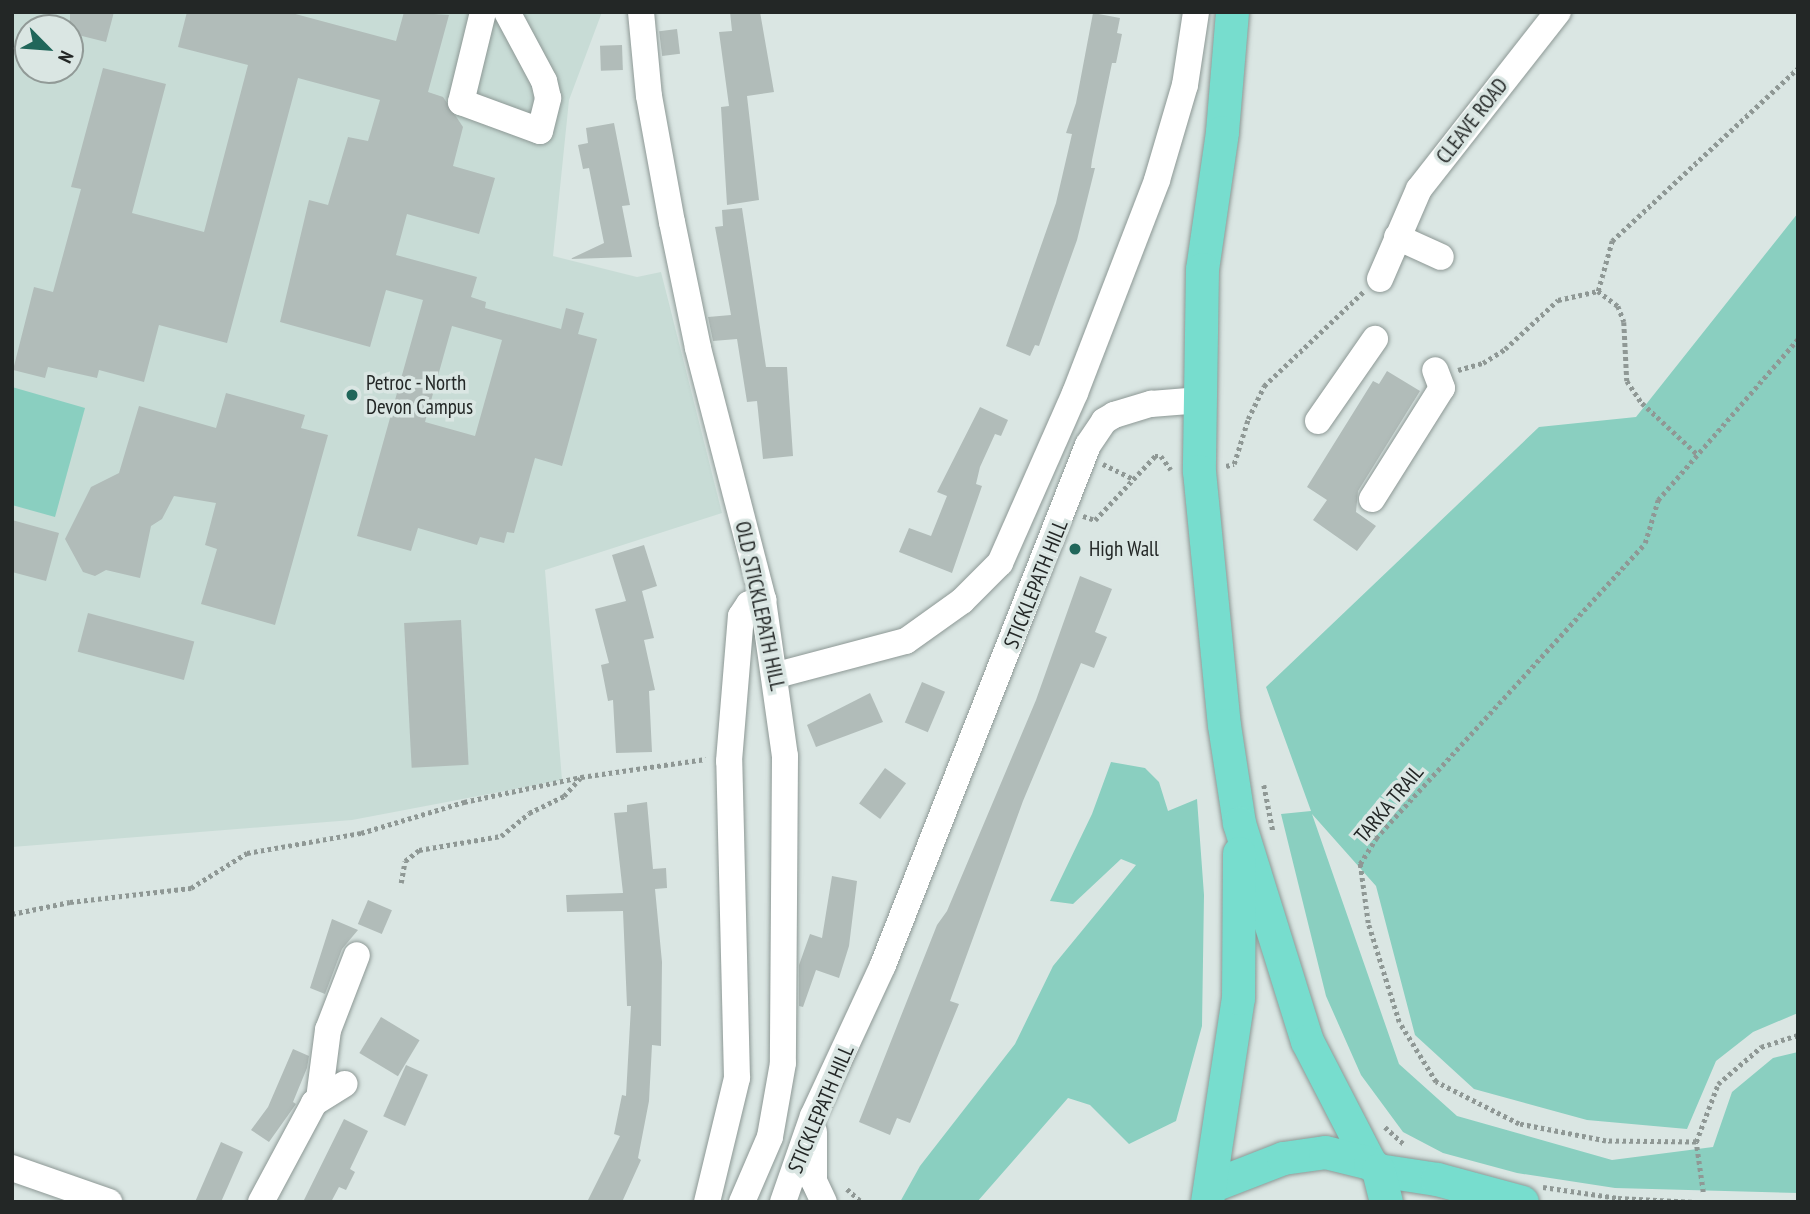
<!DOCTYPE html>
<html>
<head>
<meta charset="utf-8">
<style>
  body { margin:0 }
  #map { position:relative; width:1810px; height:1214px; overflow:hidden; background:#dae6e3; font-family:"PT Sans Narrow",sans-serif }
  div>[style] { position:absolute }
  [style*='--x'] { left:calc(var(--x)*1px); top:calc(var(--y)*1px); width:calc(var(--w)*1px); rotate:calc(var(--a)*1deg) }
  .built>* { inset:0; background:#c8dcd6 }
  .green>* { inset:0; background:#8acfc0 }
  .building>* { inset:0; background:#b1bcb9; transform-origin:0 0 }
  .path>* { height:4.5px; margin-top:-2.25px; transform-origin:0; background:repeating-linear-gradient(90deg,#8f9895 0 3.5px,transparent 0 7px) }
  .roads { filter:drop-shadow(0 0 2px #8d9895) drop-shadow(0 0 2px #8d9895) }
  .minor>* { height:26px; margin:-13px; padding:0 13px; transform-origin:13px; border-radius:13px; background:#fff }
  .major>* { height:33px; margin:-16.5px; padding:0 16.5px; transform-origin:16.5px; border-radius:16.5px; background:#77ddce }
  .dots>* { width:19px; height:19px; translate:-50% -50%; box-sizing:border-box; border:4px solid #dae6e3; border-radius:50% }
  span { translate:-50% -50%; white-space:nowrap; text-align:center; line-height:1.15; -webkit-text-stroke:7px #dae6e3; paint-order:stroke }
  .street-label { font-size:21px; color:#232726 }
  .poi-label { font-size:21px; color:#232726 }
  .left { translate:0 -50%; text-align:left }
  .frame { position:absolute; inset:0; border:14px solid #232726; pointer-events:none }
  .north { position:absolute; left:14px; top:14px; width:70px; height:70px; box-sizing:border-box; background:#dae6e3; border:2px solid #919a97; border-radius:50%; rotate:115deg; font-size:19px; font-weight:700; line-height:28px; text-align:center; color:#232726 }
  .north::after { content:''; display:block; margin:auto; width:24px; height:32px; background:#20665a; clip-path:polygon(50% 0,100% 100%,50% 72%,0 100%) }
</style>
</head>
<body>
<div id="map">
  <div class="built">
    <i style="clip-path:polygon(evenodd,12px 12px,602px 12px,569px 100px,553px 256px,637px 277px,661px 272px,722px 513px,545px 570px,562px 780px,352px 820px,12px 847px,12px 12px,28px 28px,70px 28px,70px 70px,28px 70px,28px 28px)"></i>
  </div>
  <div class="green">
    <i style="clip-path:polygon(1798px 213px,1798px 1013px,1753px 1032px,1716px 1061px,1687px 1129px,1587px 1120px,1474px 1089px,1415px 1035px,1376px 886px,1312px 814px,1399px 1064px,1457px 1116px,1612px 1160px,1713px 1147px,1732px 1092px,1773px 1058px,1798px 1052px,1798px 1193px,1615px 1188px,1517px 1173px,1443px 1153px,1403px 1132px,1361px 1075px,1326px 996px,1281px 814px,1311px 811px,1266px 687px,1539px 427px,1636px 417px)"></i>
    <i style="clip-path:polygon(12px 387px,85px 408px,55px 517px,12px 505px)"></i>
    <i style="clip-path:polygon(1111px 762px,1145px 768px,1159px 782px,1168px 811px,1197px 799px,1204px 895px,1202px 1026px,1176px 1121px,1129px 1144px,1090px 1105px,1068px 1098px,977px 1202px,900px 1202px,920px 1166px,1015px 1044px,1053px 966px,1136px 865px,1121px 859px,1073px 904px,1050px 901px,1092px 814px)"></i>
  </div>
  <div class="building">
    <i style="clip-path:polygon(70px 12px,114px 12px,106px 42px,70px 33px)"></i>
    <i style="clip-path:polygon(evenodd,187px 12px,288px 12px,396px 41px,404px 12px,449px 15px,428px 92px,443px 97px,463px 127px,453px 166px,495px 178px,479px 234px,407px 214px,396px 255px,477px 277px,471px 297px,486px 302px,485px 308px,561px 329px,566px 308px,584px 313px,578px 334px,597px 339px,562px 466px,535px 458px,514px 533px,507px 532px,504px 543px,480px 537px,477px 545px,418px 528px,411px 551px,357px 536px,423px 300px,386px 290px,370px 347px,280px 322px,309px 200px,328px 205px,348px 137px,368px 141px,380px 100px,298px 78px,227px 343px,159px 325px,144px 382px,99px 370px,97px 378px,48px 367px,45px 378px,13px 370px,34px 287px,53px 292px,81px 189px,71px 187px,103px 68px,166px 84px,132px 213px,204px 232px,248px 65px,178px 47px,187px 12px,452px 326px,502px 340px,475px 436px,425px 422px,452px 326px)"></i>
    <i style="clip-path:polygon(730px 12px,760px 12px,774px 92px,747px 96px,759px 200px,727px 205px,721px 107px,729px 106px,719px 32px,732px 31px)"></i>
    <i style="clip-path:polygon(1093px 13px,1120px 18px,1117px 33px,1122px 34px,1116px 63px,1112px 63px,1092px 160px,1091px 168px,1095px 168px,1077px 240px,1039px 346px,1035px 345px,1030px 356px,1006px 346px,1056px 203px,1072px 134px,1066px 133px,1076px 103px)"></i>
    <i style="left:677px;top:29px;width:25px;height:18px;rotate:83deg"></i>
    <i style="left:622px;top:45px;width:25px;height:22px;rotate:88deg"></i>
    <i style="clip-path:polygon(614px 123px,630px 205px,622px 206px,632px 257px,570px 259px,604px 243px,589px 168px,583px 169px,578px 145px,588px 143px,586px 128px)"></i>
    <i style="clip-path:polygon(742px 208px,766px 367px,787px 367px,793px 456px,763px 459px,757px 401px,747px 402px,737px 339px,713px 341px,708px 317px,731px 315px,715px 227px,723px 226px,722px 210px)"></i>
    <i style="clip-path:polygon(1387px 371px,1420px 391px,1358px 491px,1356px 512px,1376px 526px,1357px 551px,1313px 520px,1327px 500px,1307px 487px,1373px 381px,1379px 384px)"></i>
    <i style="clip-path:polygon(226px 393px,305px 415px,301px 428px,328px 435px,275px 625px,201px 604px,217px 549px,205px 545px,216px 503px,174px 496px,162px 519px,151px 526px,140px 578px,106px 570px,95px 576px,83px 572px,65px 539px,91px 487px,119px 473px,139px 406px,216px 428px)"></i>
    <i style="clip-path:polygon(980px 407px,1008px 420px,1001px 436px,995px 434px,980px 467px,976px 484px,982px 486px,952px 573px,899px 552px,909px 528px,931px 536px,947px 496px,937px 492px)"></i>
    <i style="clip-path:polygon(12px 520px,59px 533px,46px 581px,12px 572px)"></i>
    <i style="clip-path:polygon(644px 545px,657px 586px,642px 591px,654px 638px,644px 640px,655px 690px,649px 691px,652px 752px,616px 753px,613px 700px,608px 701px,601px 665px,609px 663px,595px 609px,626px 601px,612px 555px)"></i>
    <i style="clip-path:polygon(1080px 576px,1112px 589px,1095px 632px,1107px 637px,1094px 668px,1081px 663px,1023px 801px,950px 1001px,959px 1004px,917px 1107px,910px 1123px,897px 1118px,890px 1135px,859px 1122px,937px 925px,947px 911px,1036px 700px)"></i>
    <i style="left:88px;top:613px;width:110px;height:40px;rotate:15deg"></i>
    <i style="left:461px;top:620px;width:145px;height:57px;rotate:87deg"></i>
    <i style="left:922px;top:682px;width:25px;height:44px;rotate:23deg"></i>
    <i style="clip-path:polygon(870px 693px,883px 722px,816px 747px,807px 725px)"></i>
    <i style="left:885px;top:768px;width:26px;height:44px;rotate:36deg"></i>
    <i style="clip-path:polygon(647px 802px,653px 869px,666px 868px,667px 888px,655px 889px,662px 962px,661px 1046px,652px 1045px,649px 1101px,638px 1158px,641px 1160px,622px 1202px,587px 1202px,620px 1136px,614px 1134px,622px 1095px,626px 1096px,631px 1006px,627px 1006px,623px 911px,567px 912px,566px 895px,623px 893px,614px 813px,627px 812px,627px 805px)"></i>
    <i style="clip-path:polygon(832px 876px,857px 881px,849px 946px,839px 978px,816px 970px,803px 1007px,799px 1006px,799px 965px,810px 934px,822px 938px)"></i>
    <i style="left:368px;top:900px;width:26px;height:26px;rotate:23deg"></i>
    <i style="clip-path:polygon(332px 919px,358px 930px,342px 949px,325px 994px,310px 988px)"></i>
    <i style="left:381px;top:1017px;width:45px;height:42px;rotate:31deg"></i>
    <i style="clip-path:polygon(293px 1049px,309px 1056px,307px 1068px,293px 1102px,296px 1104px,269px 1142px,251px 1130px,268px 1107px)"></i>
    <i style="left:406px;top:1065px;width:24px;height:56px;rotate:24deg"></i>
    <i style="clip-path:polygon(344px 1119px,368px 1131px,350px 1169px,355px 1172px,346px 1190px,339px 1187px,331px 1202px,303px 1202px)"></i>
    <i style="clip-path:polygon(221px 1142px,243px 1152px,221px 1202px,195px 1202px)"></i>
  </div>
  <div class="path">
    <i style="--x:1598;--y:291;--w:52;--a:-74.4"></i>
    <i style="--x:1612;--y:241;--w:254;--a:-42.9"></i>
    <i style="--x:1458;--y:370;--w:26;--a:-16"></i>
    <i style="--x:1483;--y:363;--w:26;--a:-32"></i>
    <i style="--x:1505;--y:349;--w:72;--a:-42.8"></i>
    <i style="--x:1558;--y:300;--w:41;--a:-12.7"></i>
    <i style="--x:1598;--y:291;--w:25;--a:37"></i>
    <i style="--x:1618;--y:306;--w:17;--a:69"></i>
    <i style="--x:1624;--y:322;--w:59;--a:87.1"></i>
    <i style="--x:1627;--y:381;--w:27;--a:56"></i>
    <i style="--x:1642;--y:403;--w:74;--a:42.8"></i>
    <i style="--x:1103;--y:464;--w:34;--a:26"></i>
    <i style="--x:1226;--y:466;--w:8;--a:-14"></i>
    <i style="--x:1234;--y:464;--w:47;--a:-72.7"></i>
    <i style="--x:1248;--y:419;--w:37;--a:-64"></i>
    <i style="--x:1264;--y:386;--w:137;--a:-43.5"></i>
    <i style="--x:1083;--y:516;--w:13;--a:18"></i>
    <i style="--x:1095;--y:520;--w:88;--a:-46.8"></i>
    <i style="--x:1155;--y:456;--w:6;--a:0"></i>
    <i style="--x:1161;--y:456;--w:17;--a:54"></i>
    <i style="--x:1264;--y:785;--w:47;--a:78.9"></i>
    <i style="--x:401;--y:883;--w:22;--a:-80"></i>
    <i style="--x:405;--y:861;--w:18;--a:-38"></i>
    <i style="--x:419;--y:850;--w:83;--a:-9.7"></i>
    <i style="--x:501;--y:836;--w:36;--a:-39"></i>
    <i style="--x:529;--y:813;--w:39;--a:-26"></i>
    <i style="--x:564;--y:796;--w:24;--a:-48"></i>
    <i style="--x:12;--y:914;--w:59;--a:-11.7"></i>
    <i style="--x:70;--y:902;--w:122;--a:-6.6"></i>
    <i style="--x:191;--y:888;--w:66;--a:-32"></i>
    <i style="--x:247;--y:853;--w:116;--a:-10"></i>
    <i style="--x:361;--y:833;--w:108;--a:-16.8"></i>
    <i style="--x:464;--y:802;--w:120;--a:-12.1"></i>
    <i style="--x:581;--y:777;--w:126;--a:-8.2"></i>
    <i style="--x:1385;--y:1127;--w:27;--a:42"></i>
    <i style="--x:1696;--y:1142;--w:90;--a:-179.4"></i>
    <i style="--x:1606;--y:1141;--w:89;--a:-168.9"></i>
    <i style="--x:1519;--y:1124;--w:93;--a:-153.2"></i>
    <i style="--x:1436;--y:1082;--w:70;--a:-121.7"></i>
    <i style="--x:1399;--y:1022;--w:104;--a:-107.4"></i>
    <i style="--x:1368;--y:923;--w:60;--a:-97.7"></i>
    <i style="--x:1360;--y:864;--w:31;--a:-58"></i>
    <i style="--x:1376;--y:838;--w:399;--a:-47.6"></i>
    <i style="--x:1645;--y:543;--w:45;--a:-73.2"></i>
    <i style="--x:1658;--y:500;--w:213;--a:-49"></i>
    <i style="--x:1543;--y:1187;--w:76;--a:8.3"></i>
    <i style="--x:1618;--y:1198;--w:78;--a:2.9"></i>
    <i style="--x:847;--y:1189;--w:20;--a:41"></i>
    <i style="--x:1703;--y:1192;--w:50;--a:-98"></i>
    <i style="--x:1696;--y:1142;--w:62;--a:-69.2"></i>
    <i style="--x:1718;--y:1084;--w:57;--a:-40.7"></i>
    <i style="--x:1761;--y:1047;--w:39;--a:-18"></i>
  </div>
  <div class="roads">
    <div class="minor">
      <i style="--x:483;--y:12;--w:93;--a:103.7"></i>
      <i style="--x:461;--y:102;--w:84;--a:20.2"></i>
      <i style="--x:540;--y:131;--w:34;--a:-76"></i>
      <i style="--x:548;--y:98;--w:17;--a:-103"></i>
      <i style="--x:544;--y:81;--w:78;--a:-118.2"></i>
      <i style="--x:641;--y:12;--w:84;--a:84.6"></i>
      <i style="--x:649;--y:96;--w:128;--a:79.7"></i>
      <i style="--x:672;--y:222;--w:129;--a:78.3"></i>
      <i style="--x:698;--y:348;--w:260;--a:75.5"></i>
      <i style="--x:763;--y:600;--w:158;--a:82"></i>
      <i style="--x:785;--y:756;--w:307;--a:90.4"></i>
      <i style="--x:783;--y:1063;--w:75;--a:100"></i>
      <i style="--x:770;--y:1137;--w:71;--a:113.3"></i>
      <i style="--x:1397;--y:237;--w:48;--a:24.4"></i>
      <i style="--x:1380;--y:279;--w:98;--a:-66.6"></i>
      <i style="--x:1419;--y:189;--w:225;--a:-51.9"></i>
      <i style="--x:1318;--y:421;--w:100;--a:-55.2"></i>
      <i style="--x:1372;--y:499;--w:131;--a:-57.8"></i>
      <i style="--x:1442;--y:388;--w:19;--a:-111"></i>
      <i style="--x:777;--y:675;--w:133;--a:-14.8"></i>
      <i style="--x:906;--y:641;--w:69;--a:-35.5"></i>
      <i style="--x:962;--y:601;--w:54;--a:-45"></i>
      <i style="--x:1000;--y:563;--w:186;--a:-66.2"></i>
      <i style="--x:1075;--y:393;--w:228;--a:-68.9"></i>
      <i style="--x:1157;--y:180;--w:99;--a:-73.6"></i>
      <i style="--x:1185;--y:85;--w:74;--a:-81.4"></i>
      <i style="--x:319;--y:1099;--w:70;--a:-82.6"></i>
      <i style="--x:328;--y:1030;--w:80;--a:-68.9"></i>
      <i style="--x:814;--y:1132;--w:49;--a:90"></i>
      <i style="--x:814;--y:1181;--w:23;--a:65"></i>
      <i style="--x:12;--y:1168;--w:103;--a:19.3"></i>
      <i style="--x:261;--y:1202;--w:112;--a:-61.8"></i>
      <i style="--x:314;--y:1103;--w:36;--a:-32"></i>
      <i style="--x:707;--y:1202;--w:128;--a:-76.4"></i>
      <i style="--x:737;--y:1078;--w:317;--a:-91.4"></i>
      <i style="--x:729;--y:761;--w:145;--a:-85.3"></i>
      <i style="--x:741;--y:616;--w:14;--a:-56"></i>
      <i style="--x:749;--y:604;--w:15;--a:-16"></i>
      <i style="--x:783;--y:1202;--w:91;--a:-70.8"></i>
      <i style="--x:813;--y:1116;--w:166;--a:-65.1"></i>
      <i style="--x:883;--y:965;--w:559;--a:-68.48"></i>
      <i style="--x:1088;--y:445;--w:29;--a:-56"></i>
      <i style="--x:1104;--y:421;--w:12;--a:-31"></i>
      <i style="--x:1114;--y:415;--w:39;--a:-17"></i>
      <i style="--x:1151;--y:404;--w:50;--a:-4.6"></i>
    </div>
    <div class="major">
      <i style="--x:1232;--y:12;--w:120;--a:94.8"></i>
      <i style="--x:1222;--y:132;--w:138;--a:98.3"></i>
      <i style="--x:1202;--y:269;--w:202;--a:90.9"></i>
      <i style="--x:1199;--y:471;--w:255;--a:84.4"></i>
      <i style="--x:1224;--y:725;--w:99;--a:81.3"></i>
      <i style="--x:1239;--y:823;--w:228;--a:72.7"></i>
      <i style="--x:1307;--y:1041;--w:137;--a:62.7"></i>
      <i style="--x:1378;--y:1170;--w:60;--a:8.7"></i>
      <i style="--x:1437;--y:1179;--w:88;--a:15.1"></i>
      <i style="--x:1211;--y:1186;--w:77;--a:-21.3"></i>
      <i style="--x:1283;--y:1158;--w:42;--a:-8.1"></i>
      <i style="--x:1325;--y:1152;--w:46;--a:13.7"></i>
      <i style="--x:1370;--y:1163;--w:11;--a:41"></i>
      <i style="--x:1378;--y:1170;--w:33;--a:76"></i>
      <i style="--x:1207;--y:1202;--w:206;--a:-81.4"></i>
      <i style="--x:1238;--y:998;--w:145;--a:-89.6"></i>
    </div>
  </div>
  <div class="dots">
    <i style="left:352px;top:395px;background:#20665a"></i>
    <i style="left:1075px;top:549px;background:#20665a"></i>
  </div>
  <div class="street-label">
    <span style="left:1472px;top:121px;rotate:-52deg">CLEAVE ROAD</span>
    <span style="left:1036px;top:584px;rotate:-68deg">STICKLEPATH HILL</span>
    <span style="left:760px;top:606px;rotate:78deg">OLD STICKLEPATH HILL</span>
    <span style="left:1389px;top:804px;rotate:-50deg">TARKA TRAIL</span>
    <span style="left:821px;top:1109px;rotate:-67deg">STICKLEPATH HILL</span>
  </div>
  <div class="poi-label">
    <span class="left" style="left:366px;top:395px">Petroc - North<br>Devon Campus</span>
    <span class="left" style="left:1089px;top:549px">High Wall</span>
  </div>
  <div class="frame"></div>
  <div class="north">N</div>
</div>
</body>
</html>
